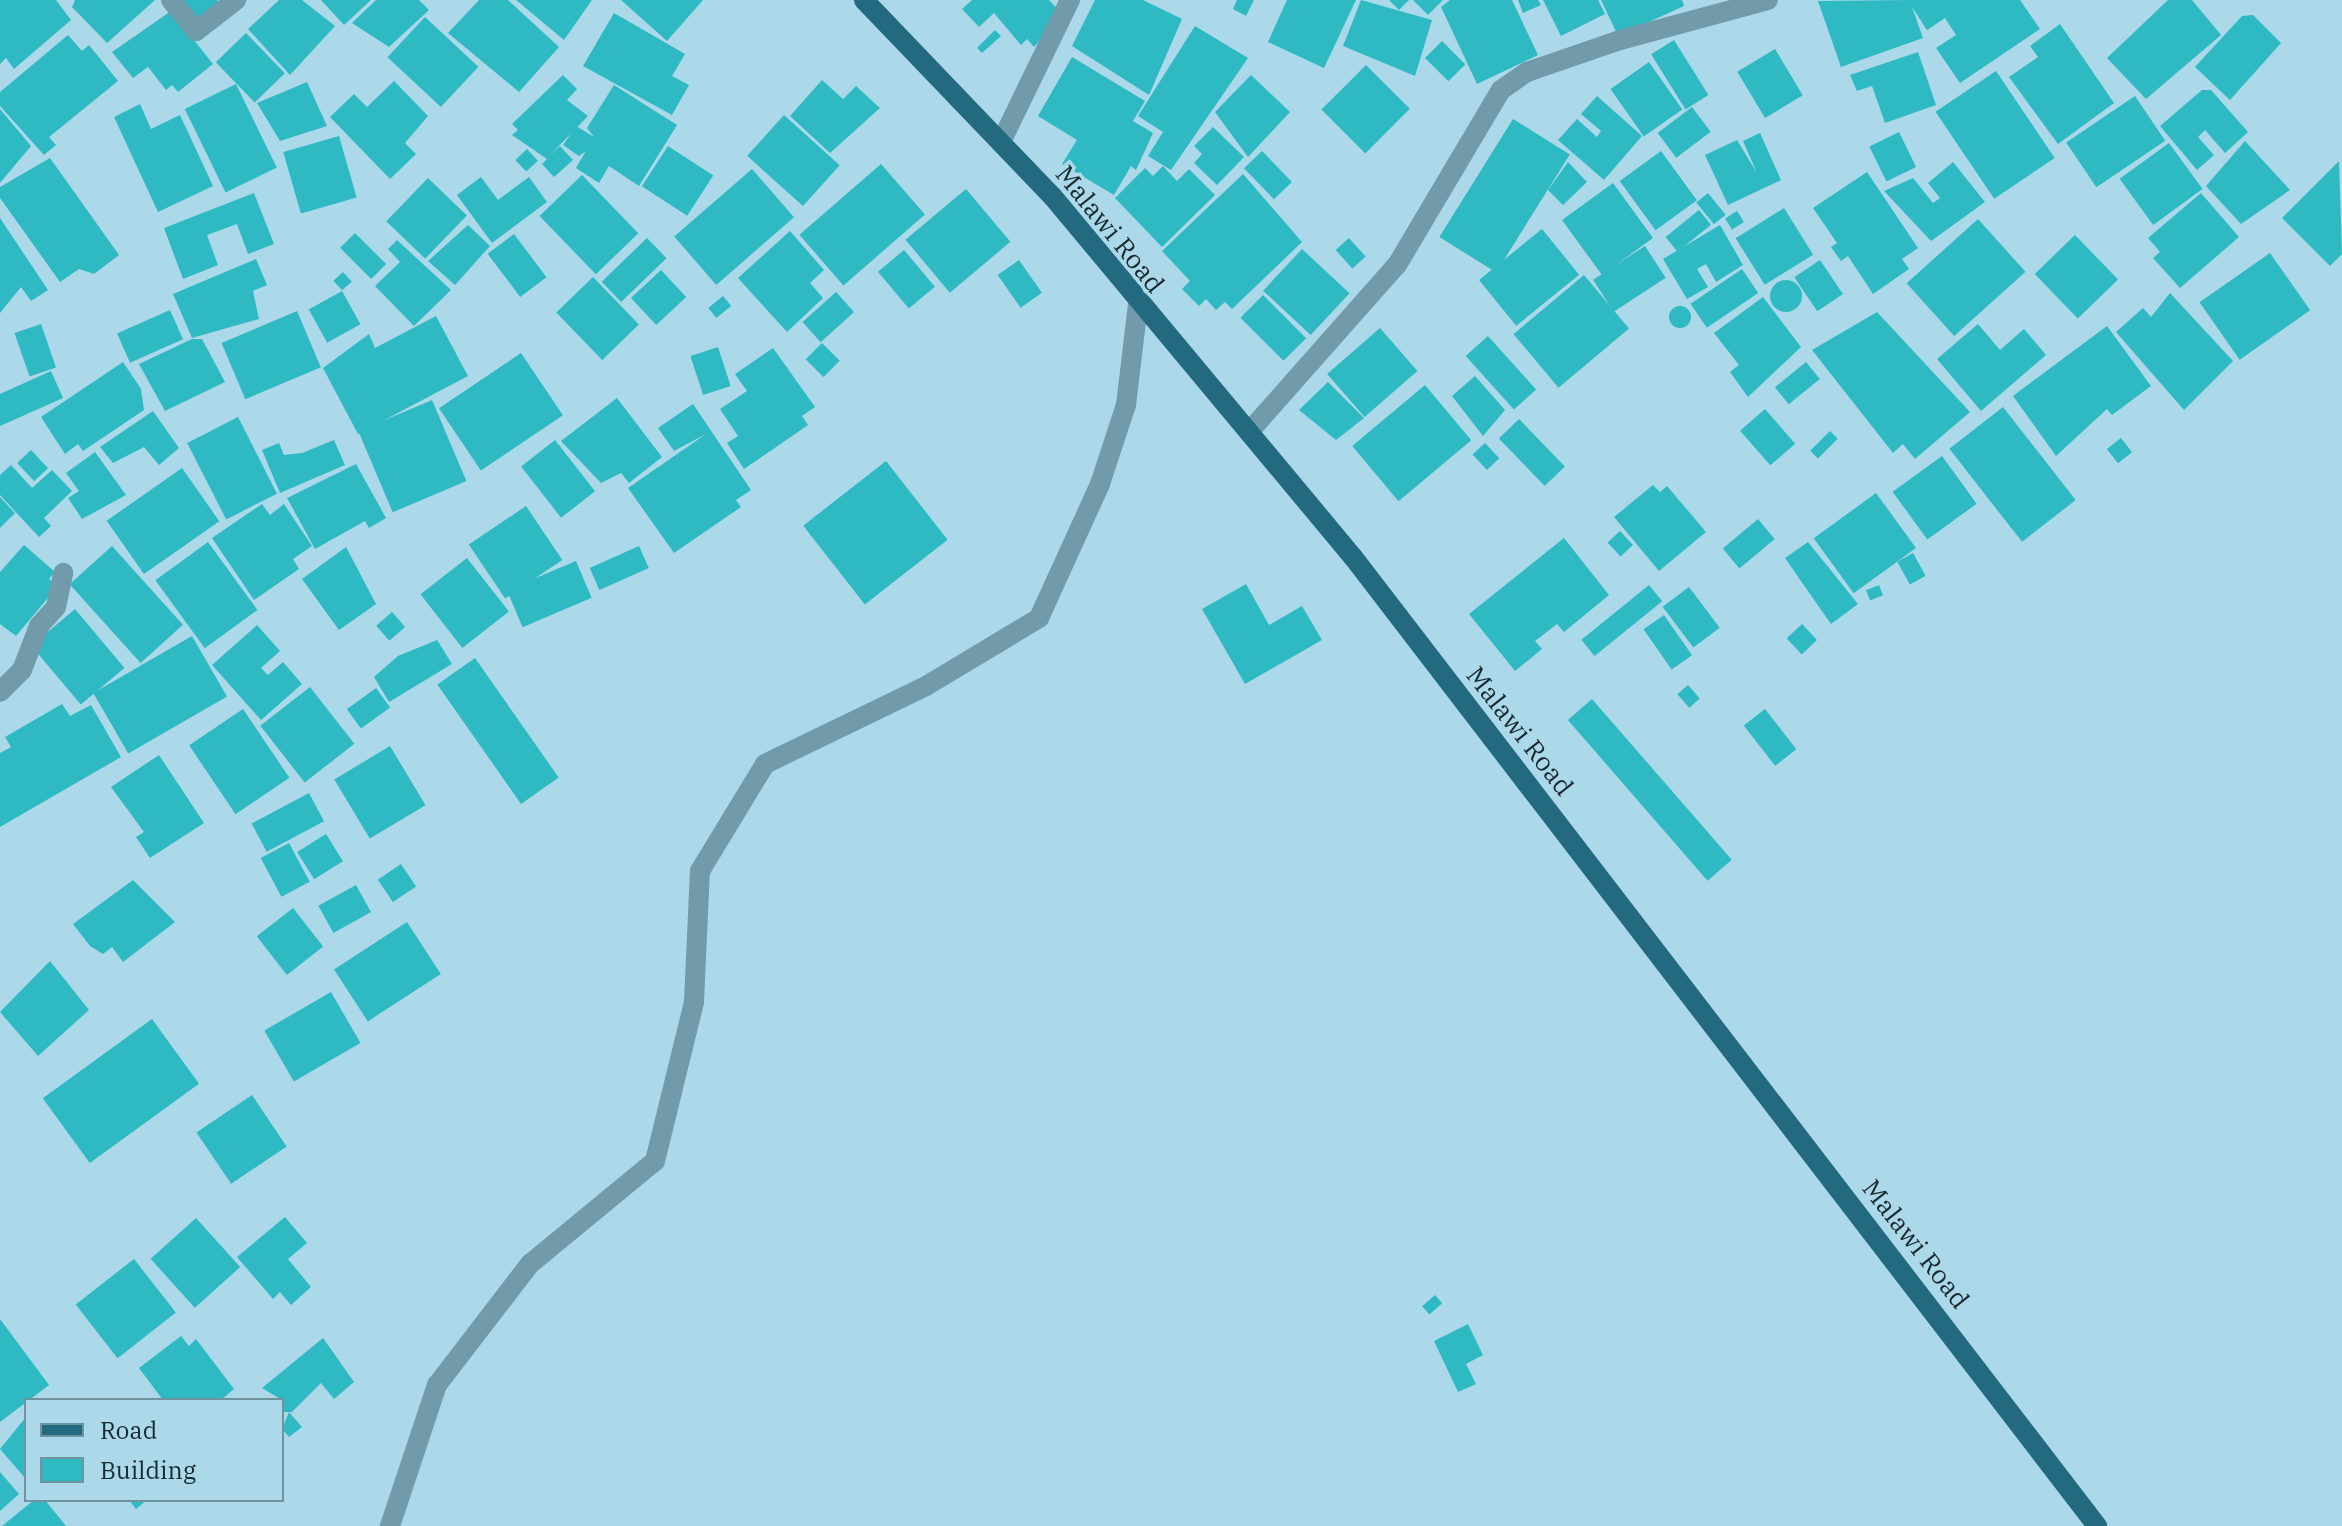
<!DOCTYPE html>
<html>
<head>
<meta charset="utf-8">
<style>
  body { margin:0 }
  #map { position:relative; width:2342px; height:1526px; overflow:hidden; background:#abd9ea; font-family:"IBM Plex Serif",serif }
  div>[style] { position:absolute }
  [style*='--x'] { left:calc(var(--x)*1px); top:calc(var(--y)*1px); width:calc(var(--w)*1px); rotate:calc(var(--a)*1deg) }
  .building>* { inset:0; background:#2fb9c2; transform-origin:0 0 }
  .round { border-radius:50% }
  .street>* { height:20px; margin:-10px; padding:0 10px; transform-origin:10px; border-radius:10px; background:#719baa }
  .primary>* { height:20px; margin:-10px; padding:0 10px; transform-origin:10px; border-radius:10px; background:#236a80 }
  span { translate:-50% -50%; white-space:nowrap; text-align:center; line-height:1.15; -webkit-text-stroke:7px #abd9ea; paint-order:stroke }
  .street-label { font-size:26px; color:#182a30 }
  .legend { position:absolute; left:24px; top:1398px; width:260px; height:104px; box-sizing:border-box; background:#abd9ea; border:2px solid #7093a0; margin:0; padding:10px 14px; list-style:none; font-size:24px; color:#182a30 }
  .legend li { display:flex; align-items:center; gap:16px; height:40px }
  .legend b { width:40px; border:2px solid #7093a0 }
</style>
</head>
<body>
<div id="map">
  <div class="building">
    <i style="clip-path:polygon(0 0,56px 0,71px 20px,14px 69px,6px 58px,0 64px)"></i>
    <i style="clip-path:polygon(75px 0,155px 0,107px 43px,72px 7px)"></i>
    <i style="clip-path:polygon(176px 0,217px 0,219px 2px,197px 22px)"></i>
    <i style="clip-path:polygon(279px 0,302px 0,335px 26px,290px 75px,248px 29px)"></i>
    <i style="clip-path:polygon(321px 0,371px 0,344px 25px)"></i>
    <i style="clip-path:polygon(376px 0,419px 0,429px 10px,389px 47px,352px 23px)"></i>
    <i style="clip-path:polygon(479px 0,508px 0,559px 47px,519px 92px,448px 33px)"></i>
    <i style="clip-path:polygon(516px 0,592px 0,564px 40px)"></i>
    <i style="clip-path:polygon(621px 0,703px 0,667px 41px)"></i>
    <i style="clip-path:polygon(972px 0,1049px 0,1062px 14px,1034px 47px,1027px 39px,1021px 45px,994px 13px,979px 27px,962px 9px)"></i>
    <i style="clip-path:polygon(1095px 0,1143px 0,1182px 19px,1149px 95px,1072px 46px)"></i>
    <i style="clip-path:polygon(1237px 0,1254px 0,1246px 16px,1233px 9px)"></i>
    <i style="clip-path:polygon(1287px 0,1356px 0,1324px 68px,1268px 42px)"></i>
    <i style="clip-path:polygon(1361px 0,1432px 20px,1415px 76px,1343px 46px)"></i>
    <i style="clip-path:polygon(1389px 0,1409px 0,1399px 10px)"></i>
    <i style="clip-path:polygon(1413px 0,1443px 0,1428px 15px)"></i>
    <i style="clip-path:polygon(1450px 0,1512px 0,1538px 55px,1477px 84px,1441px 7px)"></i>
    <i style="clip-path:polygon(1518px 0,1538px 0,1541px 5px,1523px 13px)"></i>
    <i style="clip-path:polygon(1543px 0,1598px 0,1605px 14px,1561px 36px)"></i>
    <i style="clip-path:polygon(1601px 0,1682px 0,1684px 6px,1618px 36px)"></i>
    <i style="clip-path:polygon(1910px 0,2020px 0,2040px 29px,1960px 83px,1936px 48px,1956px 35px,1945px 18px,1927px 30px,1912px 7px,1923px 38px,1841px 67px,1818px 1px)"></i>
    <i style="clip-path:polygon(2168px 0,2192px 0,2221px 35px,2146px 99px,2107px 58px)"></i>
    <i style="clip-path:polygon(171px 11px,213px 64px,178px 92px,172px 85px,166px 90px,148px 67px,133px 78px,112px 52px)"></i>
    <i style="clip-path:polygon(614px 13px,685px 54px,672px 76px,689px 85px,672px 115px,583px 66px)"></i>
    <i style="clip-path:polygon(2253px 15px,2281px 43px,2230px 100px,2195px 67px,2242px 16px)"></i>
    <i style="left:425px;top:17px;width:73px;height:55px;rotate:43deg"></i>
    <i style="clip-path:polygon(2060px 24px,2114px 103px,2058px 144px,2009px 77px,2038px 57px,2030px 46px)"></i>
    <i style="clip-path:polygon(1195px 26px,1248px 58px,1171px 170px,1148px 156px,1163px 132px,1138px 116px)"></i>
    <i style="clip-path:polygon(995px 30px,1001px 36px,982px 53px,977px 48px)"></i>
    <i style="left:246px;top:33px;width:56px;height:42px;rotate:46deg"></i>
    <i style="clip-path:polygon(68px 35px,82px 51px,89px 45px,118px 81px,49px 137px,56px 145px,44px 155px,0 106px,0 92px)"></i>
    <i style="left:1674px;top:40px;width:65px;height:27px;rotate:58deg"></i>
    <i style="left:1442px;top:41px;width:33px;height:24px;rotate:45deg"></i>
    <i style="left:1775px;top:49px;width:54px;height:44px;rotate:59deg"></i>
    <i style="clip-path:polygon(1918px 52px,1936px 105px,1885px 123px,1872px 86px,1857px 91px,1850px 75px)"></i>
    <i style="clip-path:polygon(1072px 57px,1145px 101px,1133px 121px,1153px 133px,1136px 170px,1131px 166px,1114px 195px,1062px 164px,1077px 140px,1038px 116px)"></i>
    <i style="left:1649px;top:62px;width:58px;height:47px;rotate:55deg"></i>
    <i style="left:1366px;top:65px;width:62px;height:63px;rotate:45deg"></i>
    <i style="left:1996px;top:71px;width:105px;height:73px;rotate:56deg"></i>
    <i style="clip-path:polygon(563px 75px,577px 89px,567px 100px,588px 116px,549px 156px,560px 146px,573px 160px,554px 177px,542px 164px,547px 159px,512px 135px,518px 130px,512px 124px)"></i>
    <i style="clip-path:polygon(1251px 75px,1290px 112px,1248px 157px,1215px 112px)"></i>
    <i style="clip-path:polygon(822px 80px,843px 99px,856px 86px,880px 108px,830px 153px,790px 116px)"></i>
    <i style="clip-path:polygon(394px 81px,428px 116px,405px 143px,416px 154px,390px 179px,330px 117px,354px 94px,367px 107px)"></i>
    <i style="clip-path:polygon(307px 82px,327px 126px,280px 141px,257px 103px)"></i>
    <i style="left:236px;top:84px;width:93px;height:57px;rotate:64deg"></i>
    <i style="clip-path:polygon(614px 85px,677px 125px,639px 186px,609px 166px,599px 183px,576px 168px,586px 151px,579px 156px,563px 145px,576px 126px,594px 137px,587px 128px)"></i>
    <i style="clip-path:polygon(2202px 90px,2211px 90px,2248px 132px,2225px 153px,2205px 130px,2198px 137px,2214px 155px,2197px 170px,2160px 126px)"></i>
    <i style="clip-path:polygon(1597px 96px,1642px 136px,1604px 180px,1558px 140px,1577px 119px,1597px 137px,1601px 131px,1581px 114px)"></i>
    <i style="left:2135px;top:96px;width:54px;height:83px;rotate:56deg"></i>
    <i style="clip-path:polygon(140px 104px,151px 129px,180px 115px,213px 186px,158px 212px,114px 117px)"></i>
    <i style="left:1692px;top:107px;width:31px;height:43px;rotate:53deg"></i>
    <i style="clip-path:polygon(0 109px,31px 146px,0 183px)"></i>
    <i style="left:784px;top:115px;width:75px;height:55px;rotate:42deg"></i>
    <i style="left:1513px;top:119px;width:67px;height:139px;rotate:32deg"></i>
    <i style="clip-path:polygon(1213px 127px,1244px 157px,1217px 185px,1194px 163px,1202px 154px,1194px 146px)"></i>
    <i style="left:1899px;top:132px;width:39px;height:33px;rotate:64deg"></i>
    <i style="clip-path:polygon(1760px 133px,1781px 180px,1728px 205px,1705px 155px,1737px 140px,1757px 173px,1743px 141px)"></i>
    <i style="left:339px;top:136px;width:64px;height:58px;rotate:74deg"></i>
    <i style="clip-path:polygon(2245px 141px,2290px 190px,2241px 224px,2206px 186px)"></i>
    <i style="left:2169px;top:143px;width:57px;height:61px;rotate:54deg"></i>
    <i style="left:668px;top:146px;width:54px;height:48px;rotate:33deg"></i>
    <i style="left:527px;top:149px;width:16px;height:16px;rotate:47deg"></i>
    <i style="left:1262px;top:151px;width:43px;height:25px;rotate:46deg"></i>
    <i style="left:1661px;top:151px;width:61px;height:51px;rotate:54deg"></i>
    <i style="clip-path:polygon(50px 158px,119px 255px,94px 274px,79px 269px,60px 282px,0 198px,0 187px)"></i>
    <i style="clip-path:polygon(2339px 161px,2342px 254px,2330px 266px,2282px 218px)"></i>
    <i style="clip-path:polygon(1568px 162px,1587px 182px,1563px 205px,1548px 190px)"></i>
    <i style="clip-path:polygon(1953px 162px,1985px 202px,1931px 241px,1884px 191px,1913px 178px,1933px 203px,1940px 198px,1928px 183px)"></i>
    <i style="left:881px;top:164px;width:67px;height:108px;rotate:49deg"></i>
    <i style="clip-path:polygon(1163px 166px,1177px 181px,1189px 169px,1215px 195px,1162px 247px,1115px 198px,1145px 168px,1153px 176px)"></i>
    <i style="left:752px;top:169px;width:64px;height:103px;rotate:49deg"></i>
    <i style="clip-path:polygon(1867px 172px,1918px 248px,1902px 259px,1909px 269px,1873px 294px,1848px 256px,1841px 261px,1831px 247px,1837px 243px,1813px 208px)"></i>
    <i style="clip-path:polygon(1243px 174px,1302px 242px,1232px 309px,1225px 302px,1216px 310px,1206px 299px,1199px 306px,1182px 289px,1190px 281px,1162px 251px)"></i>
    <i style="left:582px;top:175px;width:81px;height:59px;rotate:46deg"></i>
    <i style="clip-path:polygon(481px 177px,498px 200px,529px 177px,547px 202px,492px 243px,457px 195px)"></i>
    <i style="left:428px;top:178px;width:54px;height:60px;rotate:44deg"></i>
    <i style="left:1613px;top:183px;width:68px;height:63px;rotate:54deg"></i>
    <i style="left:966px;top:189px;width:69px;height:79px;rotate:50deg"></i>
    <i style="clip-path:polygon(254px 193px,274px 244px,248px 254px,237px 224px,207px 235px,218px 265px,183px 279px,164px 228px)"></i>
    <i style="left:1708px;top:193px;width:28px;height:15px;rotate:51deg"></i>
    <i style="clip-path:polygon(2201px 193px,2239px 237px,2180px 288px,2153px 258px,2160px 252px,2148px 238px)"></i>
    <i style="left:1784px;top:208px;width:55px;height:57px;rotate:58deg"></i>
    <i style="left:1699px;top:210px;width:19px;height:43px;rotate:51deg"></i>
    <i style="left:1737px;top:211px;width:13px;height:14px;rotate:58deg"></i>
    <i style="clip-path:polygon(0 218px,48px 290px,31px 301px,21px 287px,0 313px)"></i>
    <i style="left:1978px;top:219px;width:71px;height:96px;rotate:48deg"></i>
    <i style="clip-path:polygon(468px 225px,490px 246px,455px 285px,428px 261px)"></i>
    <i style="clip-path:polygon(1720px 225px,1743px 265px,1716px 282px,1706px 264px,1697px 269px,1708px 287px,1687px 299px,1663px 259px)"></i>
    <i style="left:1542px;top:229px;width:59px;height:81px;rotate:51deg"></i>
    <i style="clip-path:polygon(790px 231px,824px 270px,810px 283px,823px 298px,787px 332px,738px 278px)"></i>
    <i style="left:355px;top:233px;width:44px;height:21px;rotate:45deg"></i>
    <i style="left:514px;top:234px;width:54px;height:33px;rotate:53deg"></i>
    <i style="left:2075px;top:235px;width:62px;height:56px;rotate:46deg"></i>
    <i style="left:647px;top:238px;width:28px;height:63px;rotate:46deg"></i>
    <i style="left:1349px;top:238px;width:25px;height:18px;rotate:48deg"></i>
    <i style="clip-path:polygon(397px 240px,451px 290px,414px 326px,375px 286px,400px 262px,388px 249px)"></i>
    <i style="left:1645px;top:246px;width:38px;height:62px;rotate:57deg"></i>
    <i style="left:1302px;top:249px;width:65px;height:57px;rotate:43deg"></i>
    <i style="left:904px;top:250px;width:48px;height:34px;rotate:50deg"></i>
    <i style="left:2270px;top:253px;width:70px;height:86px;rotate:55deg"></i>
    <i style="clip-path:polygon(256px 259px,267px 285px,253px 291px,259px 319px,192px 338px,173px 294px)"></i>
    <i style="left:1019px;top:260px;width:40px;height:26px;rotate:55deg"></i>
    <i style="left:1820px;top:260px;width:41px;height:31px;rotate:56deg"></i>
    <i style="left:1742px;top:269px;width:29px;height:62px;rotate:56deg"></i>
    <i style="left:661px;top:270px;width:37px;height:41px;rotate:47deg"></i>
    <i style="left:343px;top:272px;width:13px;height:13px;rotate:48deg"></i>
    <i style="left:1584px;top:275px;width:70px;height:92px;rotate:50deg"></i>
    <i style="left:593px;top:277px;width:66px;height:51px;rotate:46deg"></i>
    <i class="round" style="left:1770px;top:280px;width:32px;height:32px"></i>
    <i style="left:342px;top:291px;width:38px;height:38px;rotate:61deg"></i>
    <i style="left:836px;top:292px;width:27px;height:45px;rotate:48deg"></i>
    <i style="clip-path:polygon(2170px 293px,2233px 361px,2184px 410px,2116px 332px,2143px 308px,2151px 317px)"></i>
    <i style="left:1263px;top:295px;width:61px;height:32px;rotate:45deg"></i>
    <i style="left:723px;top:296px;width:13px;height:19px;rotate:51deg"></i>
    <i style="clip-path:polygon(1763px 297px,1801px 347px,1748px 397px,1730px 372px,1739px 365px,1714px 333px)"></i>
    <i class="round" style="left:1669px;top:306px;width:22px;height:22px"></i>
    <i style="left:170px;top:310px;width:32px;height:58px;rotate:66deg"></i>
    <i style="left:297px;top:311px;width:61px;height:82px;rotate:67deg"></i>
    <i style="clip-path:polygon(1877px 312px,1970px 412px,1915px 459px,1903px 444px,1893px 453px,1812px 350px)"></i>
    <i style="clip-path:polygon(436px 316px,468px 376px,358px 434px,323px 368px,369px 334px,375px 348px)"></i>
    <i style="left:41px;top:324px;width:46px;height:28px;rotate:71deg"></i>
    <i style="clip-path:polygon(1978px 324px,2000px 350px,2024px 329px,2046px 355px,1981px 411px,1937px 359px)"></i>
    <i style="clip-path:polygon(2107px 326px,2151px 386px,2112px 415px,2107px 409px,2056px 456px,2013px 396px)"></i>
    <i style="left:1380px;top:328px;width:57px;height:70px;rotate:49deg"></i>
    <i style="left:1488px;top:336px;width:72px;height:30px;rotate:48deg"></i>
    <i style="clip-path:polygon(192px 339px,202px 339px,225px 382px,165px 411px,139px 364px)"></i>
    <i style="left:822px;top:343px;width:25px;height:23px;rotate:45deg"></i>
    <i style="left:718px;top:347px;width:41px;height:29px;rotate:72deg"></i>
    <i style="clip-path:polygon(773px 348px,815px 407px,802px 416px,808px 425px,744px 469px,727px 443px,738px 436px,720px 409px,747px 391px,735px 374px)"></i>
    <i style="left:521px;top:353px;width:75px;height:99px;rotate:56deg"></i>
    <i style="clip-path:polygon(123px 362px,141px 389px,144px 410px,83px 451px,78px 444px,65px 454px,41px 417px)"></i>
    <i style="left:1806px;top:362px;width:22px;height:40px;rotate:51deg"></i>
    <i style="clip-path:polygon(51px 371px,63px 398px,0 426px,0 394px)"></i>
    <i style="clip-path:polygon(1475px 376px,1505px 410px,1483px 436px,1452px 396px)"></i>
    <i style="clip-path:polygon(1328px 382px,1364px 418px,1336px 440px,1299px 410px)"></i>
    <i style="left:1425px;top:385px;width:72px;height:95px;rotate:50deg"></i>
    <i style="clip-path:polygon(617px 398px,662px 457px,629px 483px,621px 473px,601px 483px,561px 441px)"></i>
    <i style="left:432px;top:400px;width:88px;height:80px;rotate:67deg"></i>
    <i style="clip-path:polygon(693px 404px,751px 490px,736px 500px,741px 507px,674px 553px,628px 488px,706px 434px,674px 451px,658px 428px)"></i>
    <i style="left:2003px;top:407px;width:118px;height:68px;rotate:52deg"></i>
    <i style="left:1765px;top:409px;width:46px;height:33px;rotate:49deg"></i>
    <i style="clip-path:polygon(153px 411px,179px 448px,159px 465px,144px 447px,113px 463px,100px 447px)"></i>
    <i style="left:238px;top:417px;width:86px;height:57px;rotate:63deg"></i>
    <i style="left:1519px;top:419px;width:66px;height:28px;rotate:46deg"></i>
    <i style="left:1830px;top:431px;width:11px;height:28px;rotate:45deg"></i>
    <i style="left:2121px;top:438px;width:18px;height:18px;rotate:52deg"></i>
    <i style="clip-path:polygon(334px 440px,345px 465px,280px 493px,262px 450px,279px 443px,284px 455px,302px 453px)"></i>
    <i style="left:555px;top:440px;width:65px;height:43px;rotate:52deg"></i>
    <i style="left:1485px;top:443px;width:21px;height:17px;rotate:47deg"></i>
    <i style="left:31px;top:450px;width:25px;height:19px;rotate:47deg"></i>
    <i style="clip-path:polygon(95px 452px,126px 495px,82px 519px,68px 498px,79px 491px,66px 473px)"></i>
    <i style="left:1942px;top:456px;width:59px;height:61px;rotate:54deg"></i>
    <i style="left:886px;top:461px;width:100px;height:105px;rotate:52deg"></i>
    <i style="clip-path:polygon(356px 464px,386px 518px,369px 528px,365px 521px,315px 549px,287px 498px)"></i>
    <i style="clip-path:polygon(11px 465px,32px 488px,52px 470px,72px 491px,44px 518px,51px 526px,39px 537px,0 495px,0 475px)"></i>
    <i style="left:182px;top:468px;width:65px;height:92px;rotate:55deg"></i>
    <i style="clip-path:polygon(1653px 485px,1660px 492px,1667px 486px,1706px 532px,1659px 571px,1614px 517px)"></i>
    <i style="left:1876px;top:493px;width:68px;height:77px;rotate:54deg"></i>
    <i style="clip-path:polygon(0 497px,15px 513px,0 528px)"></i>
    <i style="clip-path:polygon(262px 504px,270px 515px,284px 504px,312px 546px,293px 559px,299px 569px,254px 600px,212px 538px)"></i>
    <i style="left:526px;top:506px;width:65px;height:69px;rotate:56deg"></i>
    <i style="left:1758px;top:519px;width:26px;height:46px;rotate:50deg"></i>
    <i style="left:1620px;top:531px;width:19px;height:17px;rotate:47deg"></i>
    <i style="clip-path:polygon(1564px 538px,1609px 595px,1564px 632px,1557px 624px,1535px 641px,1542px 649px,1515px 671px,1469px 614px)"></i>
    <i style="left:208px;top:542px;width:84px;height:65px;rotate:54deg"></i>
    <i style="clip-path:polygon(1808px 542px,1858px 604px,1831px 624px,1785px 558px)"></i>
    <i style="clip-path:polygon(24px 545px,55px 572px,49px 579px,58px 586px,16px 636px,0 624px,0 572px)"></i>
    <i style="left:112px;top:546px;width:106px;height:57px;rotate:48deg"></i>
    <i style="left:639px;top:546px;width:24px;height:54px;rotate:66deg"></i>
    <i style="clip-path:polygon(346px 547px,376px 604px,339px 630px,302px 579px)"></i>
    <i style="left:1913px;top:553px;width:26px;height:18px;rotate:61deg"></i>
    <i style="left:467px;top:558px;width:68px;height:59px;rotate:52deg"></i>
    <i style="left:576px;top:561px;width:40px;height:75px;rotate:67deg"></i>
    <i style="clip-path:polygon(1246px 584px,1269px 625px,1302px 606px,1322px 640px,1245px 684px,1202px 609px)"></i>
    <i style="left:1649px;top:585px;width:21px;height:87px;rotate:51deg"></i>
    <i style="left:1879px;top:585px;width:11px;height:14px;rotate:68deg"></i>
    <i style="left:1689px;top:587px;width:51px;height:33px;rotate:53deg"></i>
    <i style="left:75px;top:609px;width:77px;height:57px;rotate:50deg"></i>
    <i style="left:392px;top:612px;width:20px;height:21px;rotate:49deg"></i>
    <i style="left:1664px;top:615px;width:49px;height:25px;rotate:55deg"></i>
    <i style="left:1802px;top:624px;width:22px;height:21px;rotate:47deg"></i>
    <i style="clip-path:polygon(257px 625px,280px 651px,261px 668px,268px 675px,283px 662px,302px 684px,261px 720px,212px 665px)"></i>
    <i style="left:192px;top:636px;width:70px;height:114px;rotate:60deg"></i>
    <i style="clip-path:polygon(437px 640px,452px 664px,389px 702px,374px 677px,398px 656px)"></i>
    <i style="left:475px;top:658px;width:146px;height:46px;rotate:55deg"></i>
    <i style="left:1688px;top:685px;width:18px;height:14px;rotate:49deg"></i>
    <i style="left:310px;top:687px;width:72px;height:63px;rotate:52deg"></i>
    <i style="left:376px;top:688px;width:24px;height:36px;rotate:54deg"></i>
    <i style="left:1592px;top:699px;width:213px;height:32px;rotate:49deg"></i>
    <i style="clip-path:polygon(62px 704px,70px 716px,91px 705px,121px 757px,0 827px,0 753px,11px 747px,5px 737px)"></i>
    <i style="left:243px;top:709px;width:83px;height:65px;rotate:56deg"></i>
    <i style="left:1765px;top:709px;width:51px;height:27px;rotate:52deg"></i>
    <i style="left:390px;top:746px;width:69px;height:65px;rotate:59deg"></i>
    <i style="clip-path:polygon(159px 755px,204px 823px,150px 858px,136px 837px,144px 832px,111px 787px)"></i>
    <i style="left:309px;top:793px;width:32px;height:65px;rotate:62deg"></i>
    <i style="left:326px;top:834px;width:32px;height:34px;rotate:58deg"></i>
    <i style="left:289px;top:843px;width:44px;height:32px;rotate:62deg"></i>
    <i style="left:401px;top:864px;width:27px;height:28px;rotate:56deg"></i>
    <i style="clip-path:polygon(133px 880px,175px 922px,123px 962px,112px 947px,103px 954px,90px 946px,73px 924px)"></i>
    <i style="left:356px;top:885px;width:31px;height:43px;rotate:61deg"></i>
    <i style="left:293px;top:908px;width:49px;height:46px;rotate:52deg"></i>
    <i style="left:407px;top:922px;width:62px;height:87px;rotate:57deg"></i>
    <i style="clip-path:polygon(50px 961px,89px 1010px,38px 1056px,0 1012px)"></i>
    <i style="left:331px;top:992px;width:59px;height:77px;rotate:60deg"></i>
    <i style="left:152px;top:1019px;width:80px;height:135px;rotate:54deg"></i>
    <i style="left:252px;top:1095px;width:62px;height:67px;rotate:56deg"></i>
    <i style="clip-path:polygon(285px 1217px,307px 1243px,288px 1259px,311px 1287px,291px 1305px,280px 1292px,273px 1299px,237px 1257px)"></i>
    <i style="left:196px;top:1218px;width:66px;height:61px;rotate:48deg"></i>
    <i style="left:134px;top:1259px;width:68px;height:74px;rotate:52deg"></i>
    <i style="left:1435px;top:1295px;width:11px;height:17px;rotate:49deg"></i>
    <i style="clip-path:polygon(0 1319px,49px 1385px,0 1422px)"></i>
    <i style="clip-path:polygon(1468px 1324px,1483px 1355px,1466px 1364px,1476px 1384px,1458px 1392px,1434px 1341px)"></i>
    <i style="clip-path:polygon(181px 1336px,189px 1346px,196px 1339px,234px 1389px,221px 1400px,163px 1400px,139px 1368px)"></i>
    <i style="clip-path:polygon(323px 1338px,354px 1382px,334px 1399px,321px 1383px,292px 1412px,282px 1412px,282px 1400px,262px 1388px)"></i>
    <i style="clip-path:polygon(289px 1412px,302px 1427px,289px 1437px,282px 1429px)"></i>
    <i style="clip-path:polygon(26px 1417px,26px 1479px,0 1449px)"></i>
    <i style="clip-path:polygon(0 1472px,19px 1494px,0 1511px)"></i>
    <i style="clip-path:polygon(34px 1500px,45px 1500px,66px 1526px,2px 1526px)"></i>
    <i style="clip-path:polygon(129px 1500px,147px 1500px,136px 1509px)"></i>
  </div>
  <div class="street">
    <i style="--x:171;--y:0;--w:40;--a:51"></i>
    <i style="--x:196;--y:31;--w:51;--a:-37.8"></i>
    <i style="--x:1002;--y:140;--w:156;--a:-64.1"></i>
    <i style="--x:1249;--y:432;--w:223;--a:-48.5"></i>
    <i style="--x:1397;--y:265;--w:204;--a:-59.3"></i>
    <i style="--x:1501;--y:90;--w:32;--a:-35"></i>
    <i style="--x:1527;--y:72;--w:98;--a:-19"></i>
    <i style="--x:1620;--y:40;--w:153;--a:-15.1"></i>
    <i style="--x:0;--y:692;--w:31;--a:-45"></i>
    <i style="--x:22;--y:670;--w:47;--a:-68.9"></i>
    <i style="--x:39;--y:626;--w:25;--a:-48"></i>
    <i style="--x:56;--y:607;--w:35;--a:-78"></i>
    <i style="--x:390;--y:1526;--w:149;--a:-71.6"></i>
    <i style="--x:437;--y:1385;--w:153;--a:-52.5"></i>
    <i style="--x:530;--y:1264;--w:162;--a:-39.5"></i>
    <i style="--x:655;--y:1161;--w:164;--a:-76.2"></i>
    <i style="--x:694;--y:1002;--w:131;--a:-87.4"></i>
    <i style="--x:700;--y:871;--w:125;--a:-58.7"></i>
    <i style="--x:765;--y:764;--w:179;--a:-25.8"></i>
    <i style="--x:926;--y:686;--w:132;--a:-31"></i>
    <i style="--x:1039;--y:618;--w:147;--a:-65.5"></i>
    <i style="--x:1100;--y:484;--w:83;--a:-71.8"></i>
    <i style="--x:1126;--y:405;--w:101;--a:-83.2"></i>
  </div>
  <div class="primary">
    <i style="--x:864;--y:0;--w:273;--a:46.2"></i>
    <i style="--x:1053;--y:197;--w:469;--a:50.2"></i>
    <i style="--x:1353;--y:557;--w:1222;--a:52.48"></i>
  </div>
  <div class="street-label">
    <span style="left:1110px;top:229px;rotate:51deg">Malawi Road</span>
    <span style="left:1520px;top:731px;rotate:52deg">Malawi Road</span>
    <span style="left:1916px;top:1244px;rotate:52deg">Malawi Road</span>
  </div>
  <ul class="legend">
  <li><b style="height:10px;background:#236a80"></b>Road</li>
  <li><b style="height:22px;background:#2fb9c2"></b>Building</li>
  </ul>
</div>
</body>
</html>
